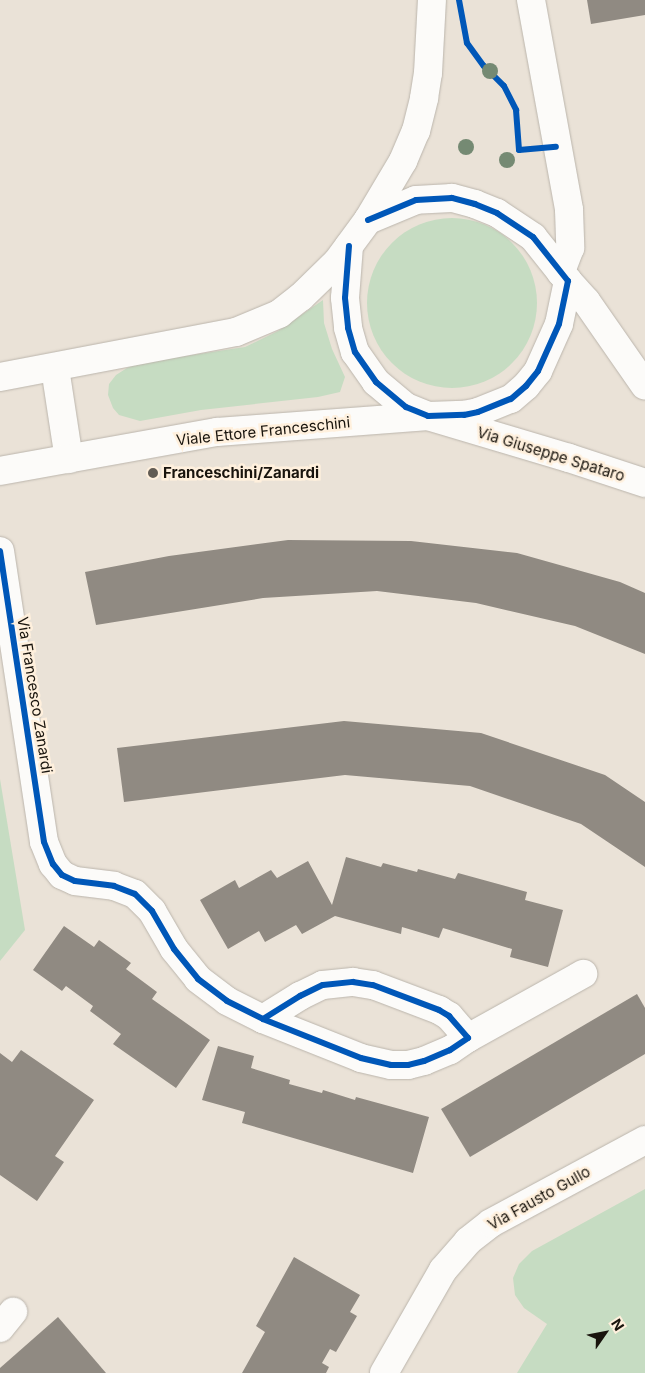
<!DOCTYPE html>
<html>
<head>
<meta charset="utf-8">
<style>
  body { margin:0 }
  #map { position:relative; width:645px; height:1373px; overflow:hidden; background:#eae2d7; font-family:Inter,sans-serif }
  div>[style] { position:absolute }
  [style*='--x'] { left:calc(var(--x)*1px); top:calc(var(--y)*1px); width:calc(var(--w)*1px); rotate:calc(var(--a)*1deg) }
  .green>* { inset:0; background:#c6dcc2 }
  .round { border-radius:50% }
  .building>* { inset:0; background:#908a82 }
  .roads { filter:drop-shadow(0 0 1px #bbb5ac) drop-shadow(0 0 1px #bbb5ac) }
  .minor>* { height:28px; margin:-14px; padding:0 14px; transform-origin:14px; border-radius:14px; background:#fcfbf9 }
  .cycleway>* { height:6px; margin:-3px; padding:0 3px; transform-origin:3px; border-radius:3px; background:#0057b8 }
  .trees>* { width:16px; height:16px; margin:-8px; border-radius:50%; background:#758a73 }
  .dots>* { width:14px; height:14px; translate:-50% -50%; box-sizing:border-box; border:2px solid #fff0dd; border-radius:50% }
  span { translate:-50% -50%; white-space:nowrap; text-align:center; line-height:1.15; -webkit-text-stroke:5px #fff0dd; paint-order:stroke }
  .street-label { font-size:15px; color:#19140d }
  .poi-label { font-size:15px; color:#19140d; font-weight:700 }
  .left { translate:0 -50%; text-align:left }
  .north { position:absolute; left:580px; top:1308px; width:50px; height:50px; -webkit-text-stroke:4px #fff0dd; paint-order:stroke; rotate:57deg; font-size:14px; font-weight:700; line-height:20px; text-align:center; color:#19140d }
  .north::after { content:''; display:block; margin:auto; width:18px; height:22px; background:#19140d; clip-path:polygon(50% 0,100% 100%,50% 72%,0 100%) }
</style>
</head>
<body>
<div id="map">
  <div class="green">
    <i class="round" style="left:367px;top:218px;width:170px;height:170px"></i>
    <i style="clip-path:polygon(323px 300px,324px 323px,332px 349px,345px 377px,340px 392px,318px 397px,201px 410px,140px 421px,119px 415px,113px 408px,108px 395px,109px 384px,116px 375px,127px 368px,139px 363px,245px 347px,278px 331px)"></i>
    <i style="clip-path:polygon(0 779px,25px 930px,0 961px)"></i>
    <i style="clip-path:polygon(645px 1189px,645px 1373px,517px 1373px,547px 1324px,524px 1308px,515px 1295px,513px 1278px,519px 1264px,532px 1251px)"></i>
  </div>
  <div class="building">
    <i style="clip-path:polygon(587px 0,645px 0,645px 15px,591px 24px)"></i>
    <i style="clip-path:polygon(288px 540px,411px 541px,517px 553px,620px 582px,645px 593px,645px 654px,575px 626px,476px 603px,377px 591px,263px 598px,96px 625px,85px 572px,169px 556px)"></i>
    <i style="clip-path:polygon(344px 721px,481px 733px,605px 775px,645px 802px,645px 867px,581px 824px,470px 786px,345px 775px,124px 802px,117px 748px)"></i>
    <i style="clip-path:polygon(346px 857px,381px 867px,383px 863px,417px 872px,418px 869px,455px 879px,458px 873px,527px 892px,525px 900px,563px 910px,548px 967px,510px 957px,512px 949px,443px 928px,439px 938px,402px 927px,401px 934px,335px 916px,302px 934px,296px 925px,265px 942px,259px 931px,228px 949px,200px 900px,235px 880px,239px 888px,271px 870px,277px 878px,308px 861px,332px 905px)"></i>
    <i style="clip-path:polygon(64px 926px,94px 947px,99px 940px,131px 963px,126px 969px,157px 992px,152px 999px,210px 1040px,176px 1088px,113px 1044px,121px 1034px,90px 1011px,93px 1006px,66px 986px,62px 991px,33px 970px)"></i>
    <i style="clip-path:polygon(637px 994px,645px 1008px,645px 1054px,470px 1157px,441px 1109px)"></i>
    <i style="clip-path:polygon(218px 1046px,254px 1056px,251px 1068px,290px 1080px,289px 1084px,322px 1093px,323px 1090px,355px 1100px,356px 1097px,429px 1117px,413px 1173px,242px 1123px,245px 1112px,202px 1100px)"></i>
    <i style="clip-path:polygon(21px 1050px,94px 1100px,55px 1156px,64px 1162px,37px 1201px,0 1175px,0 1053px,12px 1062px)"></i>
    <i style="clip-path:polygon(294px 1257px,360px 1295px,350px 1312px,357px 1316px,336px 1352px,330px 1349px,322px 1363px,329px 1367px,326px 1373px,242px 1373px,265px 1332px,256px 1326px)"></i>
    <i style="clip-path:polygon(58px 1317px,106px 1373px,0 1373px,0 1368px)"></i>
  </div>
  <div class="roads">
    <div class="minor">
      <i style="--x:531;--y:0;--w:213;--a:79.7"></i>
      <i style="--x:569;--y:210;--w:38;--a:88"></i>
      <i style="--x:570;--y:248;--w:26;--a:111"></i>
      <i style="--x:349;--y:246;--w:52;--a:94.4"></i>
      <i style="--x:345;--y:298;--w:30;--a:84"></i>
      <i style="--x:348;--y:328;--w:25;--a:74"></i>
      <i style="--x:355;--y:352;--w:37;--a:55"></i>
      <i style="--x:376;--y:382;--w:39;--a:40"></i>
      <i style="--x:406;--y:407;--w:24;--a:22"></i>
      <i style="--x:428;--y:416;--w:36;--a:-2"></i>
      <i style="--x:464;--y:415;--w:14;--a:-12"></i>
      <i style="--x:478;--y:412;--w:35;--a:-22"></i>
      <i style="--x:511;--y:399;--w:20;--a:-41"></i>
      <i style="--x:526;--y:386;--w:19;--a:-51"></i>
      <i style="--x:538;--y:371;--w:51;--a:-65.9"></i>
      <i style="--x:559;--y:324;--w:44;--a:-78.2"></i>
      <i style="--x:568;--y:281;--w:56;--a:-128.5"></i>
      <i style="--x:533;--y:237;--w:43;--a:-146.3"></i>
      <i style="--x:497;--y:213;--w:24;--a:-158"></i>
      <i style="--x:475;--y:204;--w:24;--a:-165"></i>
      <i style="--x:452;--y:198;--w:36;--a:177"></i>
      <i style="--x:416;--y:200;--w:52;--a:157.4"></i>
      <i style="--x:568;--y:281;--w:27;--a:48"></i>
      <i style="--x:586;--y:301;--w:103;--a:55.2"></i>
      <i style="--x:55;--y:368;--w:92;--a:81.3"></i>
      <i style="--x:0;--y:377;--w:240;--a:-10.8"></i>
      <i style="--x:236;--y:332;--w:47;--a:-22.7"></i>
      <i style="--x:279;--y:314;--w:28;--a:-38"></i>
      <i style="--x:301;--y:297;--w:50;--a:-44.2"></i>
      <i style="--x:337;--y:262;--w:52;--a:-53.6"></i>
      <i style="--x:368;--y:220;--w:69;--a:-59.3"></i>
      <i style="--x:403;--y:161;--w:33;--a:-67"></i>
      <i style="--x:416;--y:131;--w:34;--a:-76"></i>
      <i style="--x:424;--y:98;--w:25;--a:-81"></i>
      <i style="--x:428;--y:73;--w:73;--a:-86.9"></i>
      <i style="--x:0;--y:471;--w:220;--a:-10.2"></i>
      <i style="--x:217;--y:432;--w:212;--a:-4.3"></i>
      <i style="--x:428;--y:416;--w:147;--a:16.6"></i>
      <i style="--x:569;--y:458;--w:80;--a:18.2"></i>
      <i style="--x:0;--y:551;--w:294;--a:81.4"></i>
      <i style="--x:44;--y:842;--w:24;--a:68"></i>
      <i style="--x:53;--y:864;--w:14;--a:51"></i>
      <i style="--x:62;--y:875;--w:14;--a:25"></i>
      <i style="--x:75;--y:881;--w:39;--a:7"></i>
      <i style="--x:114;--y:886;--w:22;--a:21"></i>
      <i style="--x:135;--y:894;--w:24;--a:45"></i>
      <i style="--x:152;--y:911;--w:44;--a:59.9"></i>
      <i style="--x:174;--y:949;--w:38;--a:51"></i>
      <i style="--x:198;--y:979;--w:36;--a:37"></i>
      <i style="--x:227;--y:1001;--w:40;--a:26.6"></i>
      <i style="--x:263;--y:1019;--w:44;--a:-31.9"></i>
      <i style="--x:300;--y:996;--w:25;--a:-26"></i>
      <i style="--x:323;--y:985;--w:30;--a:-6"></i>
      <i style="--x:353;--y:982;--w:20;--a:9"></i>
      <i style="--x:373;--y:985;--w:71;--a:20.7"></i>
      <i style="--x:439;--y:1010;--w:12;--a:31"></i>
      <i style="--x:449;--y:1016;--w:29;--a:49"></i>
      <i style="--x:468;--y:1038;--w:22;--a:146"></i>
      <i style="--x:450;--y:1050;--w:28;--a:157"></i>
      <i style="--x:424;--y:1061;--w:16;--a:166"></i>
      <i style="--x:408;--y:1065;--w:17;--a:180"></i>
      <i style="--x:391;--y:1065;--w:31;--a:-167"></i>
      <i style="--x:361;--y:1058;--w:105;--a:-158.3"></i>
      <i style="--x:468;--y:1038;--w:132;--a:-29.1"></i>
      <i style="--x:0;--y:1328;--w:21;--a:-51"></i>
      <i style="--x:384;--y:1373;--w:119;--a:-60.2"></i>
      <i style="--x:443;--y:1270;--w:38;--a:-49"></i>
      <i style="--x:468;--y:1241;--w:29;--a:-38"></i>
      <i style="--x:491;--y:1223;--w:175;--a:-28.3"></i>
    </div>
  </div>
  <div class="cycleway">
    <i style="--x:459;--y:0;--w:44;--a:79.5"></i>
    <i style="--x:467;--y:43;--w:29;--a:54"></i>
    <i style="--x:484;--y:66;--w:28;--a:45"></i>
    <i style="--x:504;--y:86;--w:27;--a:63"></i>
    <i style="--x:516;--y:110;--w:40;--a:85.7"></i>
    <i style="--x:519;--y:150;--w:37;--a:-5"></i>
    <i style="--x:349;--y:246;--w:52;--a:94.4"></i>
    <i style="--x:345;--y:298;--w:30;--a:84"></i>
    <i style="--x:348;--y:328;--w:25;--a:74"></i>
    <i style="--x:355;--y:352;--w:37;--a:55"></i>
    <i style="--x:376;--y:382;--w:39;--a:40"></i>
    <i style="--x:406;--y:407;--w:24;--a:22"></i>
    <i style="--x:428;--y:416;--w:36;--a:-2"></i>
    <i style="--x:464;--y:415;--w:14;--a:-12"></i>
    <i style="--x:478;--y:412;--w:35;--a:-22"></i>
    <i style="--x:511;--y:399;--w:20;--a:-41"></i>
    <i style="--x:526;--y:386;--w:19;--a:-51"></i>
    <i style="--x:538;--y:371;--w:51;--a:-65.9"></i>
    <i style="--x:559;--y:324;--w:44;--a:-78.2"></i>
    <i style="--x:568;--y:281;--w:56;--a:-128.5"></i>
    <i style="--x:533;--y:237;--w:43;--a:-146.3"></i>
    <i style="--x:497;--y:213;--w:24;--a:-158"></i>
    <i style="--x:475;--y:204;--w:24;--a:-165"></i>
    <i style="--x:452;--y:198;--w:36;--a:177"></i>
    <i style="--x:416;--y:200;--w:52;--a:157.4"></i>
    <i style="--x:0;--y:551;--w:294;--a:81.4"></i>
    <i style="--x:44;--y:842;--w:24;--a:68"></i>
    <i style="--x:53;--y:864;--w:14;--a:51"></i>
    <i style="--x:62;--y:875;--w:14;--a:25"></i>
    <i style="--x:75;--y:881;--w:39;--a:7"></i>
    <i style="--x:114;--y:886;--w:22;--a:21"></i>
    <i style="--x:135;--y:894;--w:24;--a:45"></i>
    <i style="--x:152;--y:911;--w:44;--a:59.9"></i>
    <i style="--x:174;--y:949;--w:38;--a:51"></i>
    <i style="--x:198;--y:979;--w:36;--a:37"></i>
    <i style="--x:227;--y:1001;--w:40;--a:26.6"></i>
    <i style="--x:263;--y:1019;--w:44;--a:-31.9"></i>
    <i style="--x:300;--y:996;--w:25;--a:-26"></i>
    <i style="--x:323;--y:985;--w:30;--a:-6"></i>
    <i style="--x:353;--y:982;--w:20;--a:9"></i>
    <i style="--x:373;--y:985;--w:71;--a:20.7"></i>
    <i style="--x:439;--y:1010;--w:12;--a:31"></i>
    <i style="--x:449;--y:1016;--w:29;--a:49"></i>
    <i style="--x:468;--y:1038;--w:22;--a:146"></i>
    <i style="--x:450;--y:1050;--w:28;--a:157"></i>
    <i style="--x:424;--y:1061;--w:16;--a:166"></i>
    <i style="--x:408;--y:1065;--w:17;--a:180"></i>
    <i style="--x:391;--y:1065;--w:31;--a:-167"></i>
    <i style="--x:361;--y:1058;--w:105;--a:-158.3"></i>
  </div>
  <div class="trees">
    <i style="left:490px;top:71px"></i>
    <i style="left:466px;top:147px"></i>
    <i style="left:507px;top:160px"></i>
  </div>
  <div class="dots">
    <i style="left:153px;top:473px;background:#625c54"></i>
  </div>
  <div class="street-label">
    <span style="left:263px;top:431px;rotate:-6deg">Viale Ettore Franceschini</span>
    <span style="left:551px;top:454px;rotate:17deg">Via Giuseppe Spataro</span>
    <span style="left:35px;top:695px;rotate:81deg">Via Francesco Zanardi</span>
    <span style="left:539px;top:1198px;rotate:-29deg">Via Fausto Gullo</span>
  </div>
  <div class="poi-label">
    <span class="left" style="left:163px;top:473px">Franceschini/Zanardi</span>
  </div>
  <div class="north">N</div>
</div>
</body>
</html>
